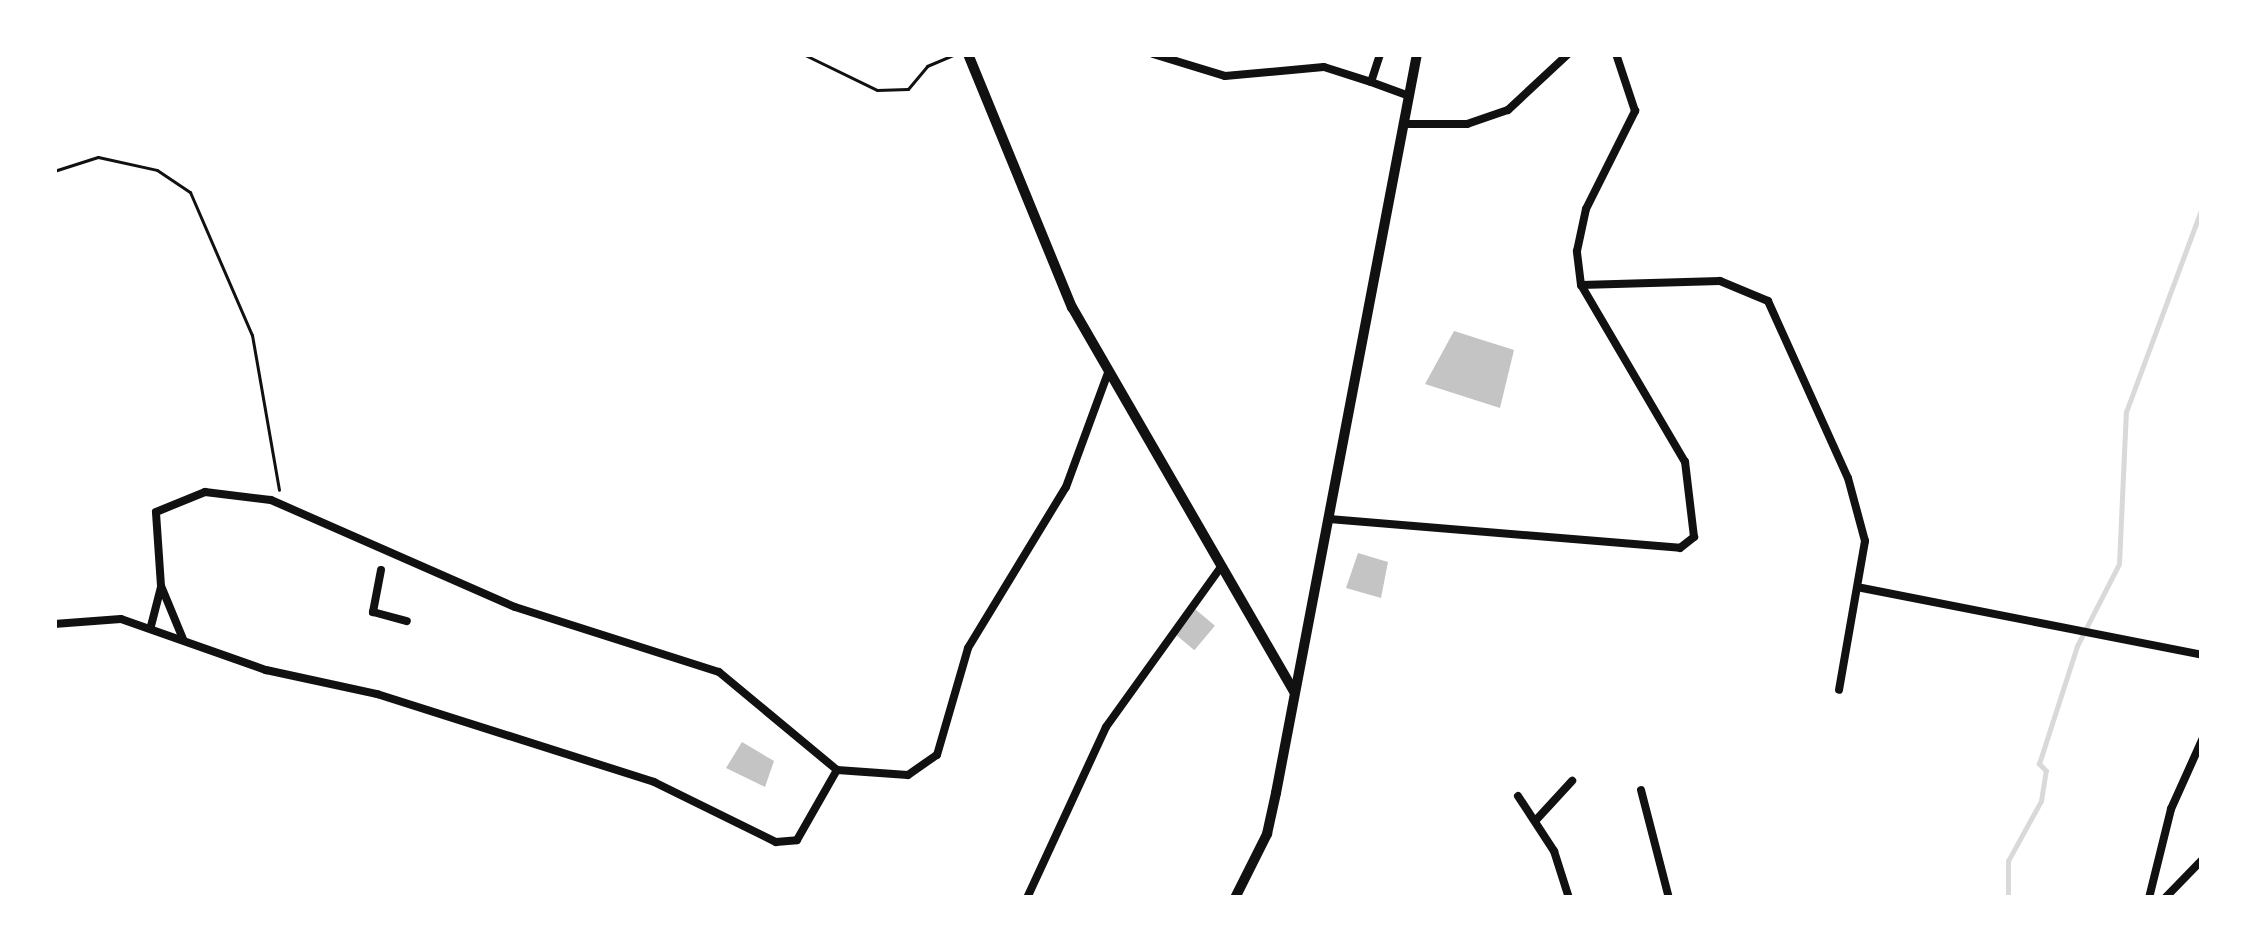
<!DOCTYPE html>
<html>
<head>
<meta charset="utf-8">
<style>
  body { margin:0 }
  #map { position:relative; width:2256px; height:952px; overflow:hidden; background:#fff; font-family:Commissioner,sans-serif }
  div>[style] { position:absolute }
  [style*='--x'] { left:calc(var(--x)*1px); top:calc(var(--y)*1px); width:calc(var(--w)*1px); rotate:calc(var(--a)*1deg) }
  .stream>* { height:4.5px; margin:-2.25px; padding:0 2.25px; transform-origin:2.25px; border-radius:2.25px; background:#d9d9d9 }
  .building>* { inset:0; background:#c4c4c4; transform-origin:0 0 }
  .path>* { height:3px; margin:-1.5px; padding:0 1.5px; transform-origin:1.5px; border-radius:1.5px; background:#111 }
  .minor>* { height:8px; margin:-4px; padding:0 4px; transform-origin:4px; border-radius:4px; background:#111 }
  .tertiary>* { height:10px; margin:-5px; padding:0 5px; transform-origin:5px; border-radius:5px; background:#111 }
  .secondary>* { height:10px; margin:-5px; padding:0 5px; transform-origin:5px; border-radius:5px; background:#111 }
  span { translate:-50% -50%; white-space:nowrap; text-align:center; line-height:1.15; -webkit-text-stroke:9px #fff; paint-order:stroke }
  .frame { position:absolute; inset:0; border:57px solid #fff; pointer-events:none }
</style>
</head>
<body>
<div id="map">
  <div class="stream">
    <i style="--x:2008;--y:898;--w:37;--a:-90"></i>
    <i style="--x:2008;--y:861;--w:68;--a:-61.2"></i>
    <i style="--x:2041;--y:801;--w:30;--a:-81"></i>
    <i style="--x:2046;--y:771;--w:10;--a:-135"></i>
    <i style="--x:2039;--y:764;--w:124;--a:-72.1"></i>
    <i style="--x:2077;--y:646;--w:92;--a:-62.9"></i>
    <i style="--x:2119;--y:564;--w:152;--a:-87.4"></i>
    <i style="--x:2126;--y:412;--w:218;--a:-69.6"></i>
  </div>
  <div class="building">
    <i style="clip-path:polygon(1454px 331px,1514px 350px,1500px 408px,1425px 384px)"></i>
    <i style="clip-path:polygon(1358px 553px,1388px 562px,1381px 598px,1346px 588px)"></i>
    <i style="left:1195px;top:609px;width:26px;height:32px;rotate:40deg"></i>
    <i style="clip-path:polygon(742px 742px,774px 761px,765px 787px,726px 768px)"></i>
  </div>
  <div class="path">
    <i style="--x:803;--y:54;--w:82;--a:25.9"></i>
    <i style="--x:877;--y:90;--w:31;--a:-2"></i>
    <i style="--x:908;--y:89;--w:30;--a:-50"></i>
    <i style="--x:927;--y:66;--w:30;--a:-23"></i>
    <i style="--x:54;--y:171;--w:46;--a:-17.7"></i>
    <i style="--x:98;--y:157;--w:60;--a:12.4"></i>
    <i style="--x:157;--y:170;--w:40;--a:34"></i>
    <i style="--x:190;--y:192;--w:156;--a:66.6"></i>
    <i style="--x:252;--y:335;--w:157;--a:80.1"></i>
  </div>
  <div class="minor">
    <i style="--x:1153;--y:54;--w:75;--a:17"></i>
    <i style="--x:1225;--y:76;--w:99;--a:-5.2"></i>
    <i style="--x:1324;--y:67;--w:49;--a:17.7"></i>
    <i style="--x:1371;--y:82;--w:29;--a:-72"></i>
    <i style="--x:1371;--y:82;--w:40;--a:20.2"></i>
    <i style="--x:1409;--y:124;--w:58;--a:0"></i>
    <i style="--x:1467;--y:124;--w:43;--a:-18.9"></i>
    <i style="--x:1508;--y:110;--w:82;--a:-43"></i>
    <i style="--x:1581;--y:285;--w:139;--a:-1.6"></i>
    <i style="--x:1720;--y:281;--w:52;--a:22.6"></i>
    <i style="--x:1768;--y:301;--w:194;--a:65.7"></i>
    <i style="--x:1848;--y:478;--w:65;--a:74.9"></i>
    <i style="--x:1865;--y:541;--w:151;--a:99.9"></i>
    <i style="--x:1329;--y:519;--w:352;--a:4.7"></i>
    <i style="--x:1680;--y:548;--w:18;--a:-38"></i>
    <i style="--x:1694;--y:537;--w:76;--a:-96.8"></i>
    <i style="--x:1685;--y:462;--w:205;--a:-120.4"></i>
    <i style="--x:1581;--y:285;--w:34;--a:-97"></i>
    <i style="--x:1577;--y:251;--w:43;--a:-77.9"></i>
    <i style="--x:1586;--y:209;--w:110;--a:-63.4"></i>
    <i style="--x:1635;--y:111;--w:60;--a:-108.4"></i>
    <i style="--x:381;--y:570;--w:43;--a:100.8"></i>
    <i style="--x:373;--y:612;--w:35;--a:15"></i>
    <i style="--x:1862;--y:588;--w:347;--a:11.1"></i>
    <i style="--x:54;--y:624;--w:67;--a:-4.3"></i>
    <i style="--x:121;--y:619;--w:154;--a:19.4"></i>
    <i style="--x:266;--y:670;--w:114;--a:12.2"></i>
    <i style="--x:377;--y:694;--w:291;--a:17.6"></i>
    <i style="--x:654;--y:782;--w:136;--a:26.2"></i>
    <i style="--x:776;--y:842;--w:21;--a:-5"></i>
    <i style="--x:797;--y:840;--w:81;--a:-60.3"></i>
    <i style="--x:151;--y:626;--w:40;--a:-75.6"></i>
    <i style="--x:183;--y:639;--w:57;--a:-112.5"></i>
    <i style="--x:161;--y:586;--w:74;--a:-93.9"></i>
    <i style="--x:156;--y:512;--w:53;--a:-22.2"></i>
    <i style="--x:205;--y:492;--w:66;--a:6.9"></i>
    <i style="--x:271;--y:500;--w:266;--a:23.7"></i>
    <i style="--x:515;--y:607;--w:214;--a:17.7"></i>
    <i style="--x:719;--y:672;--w:153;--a:39.7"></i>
    <i style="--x:837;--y:770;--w:71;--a:4"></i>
    <i style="--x:908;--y:775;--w:35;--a:-35"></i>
    <i style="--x:937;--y:755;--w:111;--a:-73.8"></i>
    <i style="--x:968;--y:648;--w:188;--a:-58.7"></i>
    <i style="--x:1066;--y:487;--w:121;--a:-69.8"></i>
    <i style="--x:1641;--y:790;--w:112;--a:75.5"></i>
    <i style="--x:1518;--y:796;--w:66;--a:56.8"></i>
    <i style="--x:1554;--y:851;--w:49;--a:72.3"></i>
    <i style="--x:1537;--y:819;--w:52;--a:-47.4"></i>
    <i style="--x:1027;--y:898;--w:188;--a:-65.2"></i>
    <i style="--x:1106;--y:727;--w:197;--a:-54.3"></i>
    <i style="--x:2149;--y:898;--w:92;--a:-76.1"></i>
    <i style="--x:2171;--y:809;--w:76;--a:-65.8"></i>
    <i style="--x:2165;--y:898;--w:53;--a:-45.8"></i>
  </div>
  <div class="tertiary">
    <i style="--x:968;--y:54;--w:274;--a:67.7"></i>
    <i style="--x:1072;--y:307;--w:444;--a:60"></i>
  </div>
  <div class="secondary">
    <i style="--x:1235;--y:898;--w:72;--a:-63.4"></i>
    <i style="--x:1267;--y:834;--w:42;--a:-77.6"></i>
    <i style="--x:1276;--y:793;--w:752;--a:-79.2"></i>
  </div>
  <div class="frame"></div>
</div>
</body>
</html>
